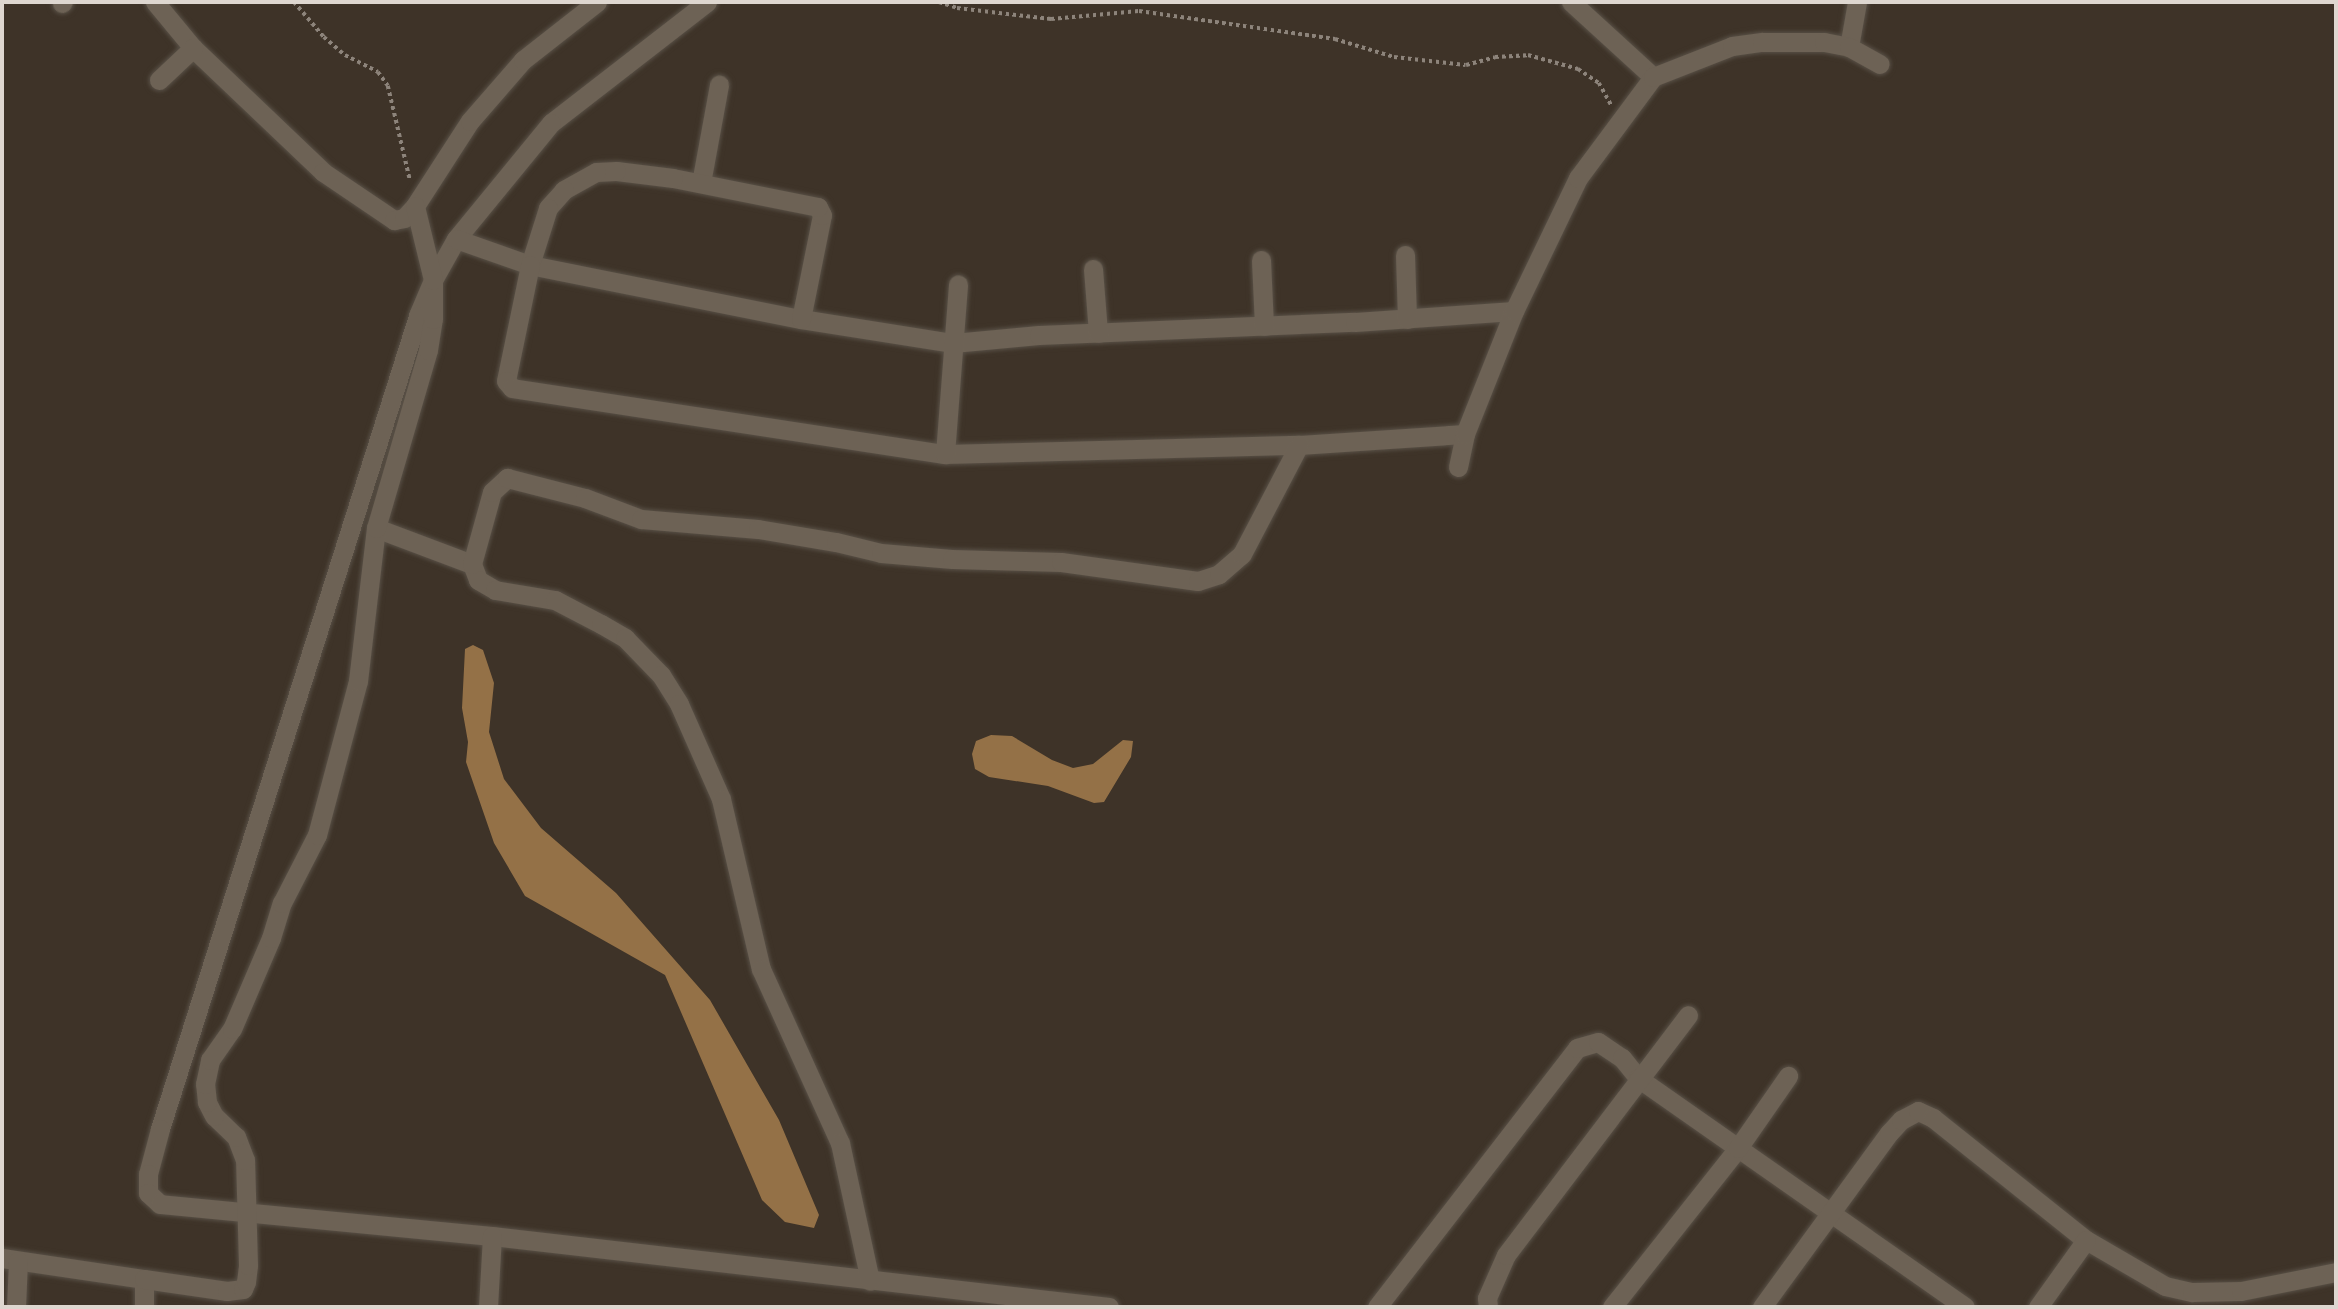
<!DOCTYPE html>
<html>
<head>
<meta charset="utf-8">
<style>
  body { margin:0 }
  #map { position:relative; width:2338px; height:1309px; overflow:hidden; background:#3e3328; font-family:"PT Sans Narrow",sans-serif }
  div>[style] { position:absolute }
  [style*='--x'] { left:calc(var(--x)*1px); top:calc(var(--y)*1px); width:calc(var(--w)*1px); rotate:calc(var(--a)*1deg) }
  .water>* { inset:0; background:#947147 }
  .path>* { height:3.5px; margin-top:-1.75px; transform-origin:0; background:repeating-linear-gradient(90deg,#8d847b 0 3.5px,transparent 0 7px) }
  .roads { filter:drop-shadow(0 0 2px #585046) drop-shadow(0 0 2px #585046) }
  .minor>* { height:19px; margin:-9.5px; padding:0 9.5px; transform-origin:9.5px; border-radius:9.5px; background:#6d6255 }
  span { translate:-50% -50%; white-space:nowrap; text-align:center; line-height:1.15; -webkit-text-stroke:7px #33291e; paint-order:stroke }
  .frame { position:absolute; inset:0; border:4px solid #ded7d0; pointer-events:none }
</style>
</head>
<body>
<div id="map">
  <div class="water">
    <i style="clip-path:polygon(473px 645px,483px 650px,494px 683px,489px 732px,504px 779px,541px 828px,616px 893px,710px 1000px,779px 1120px,819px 1215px,814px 1228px,785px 1222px,762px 1200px,665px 975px,525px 896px,494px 843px,466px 762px,468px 742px,462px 708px,465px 649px)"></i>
    <i style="clip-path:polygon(991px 735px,1012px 736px,1052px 760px,1073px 768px,1093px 764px,1123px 740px,1133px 741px,1131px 757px,1104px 802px,1094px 803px,1048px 786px,989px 777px,975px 769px,972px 754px,976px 741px)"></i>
  </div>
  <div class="path">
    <i style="--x:294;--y:2;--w:46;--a:49.4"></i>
    <i style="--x:324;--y:37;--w:28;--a:41"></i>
    <i style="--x:345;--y:55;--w:37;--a:27"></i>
    <i style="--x:378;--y:72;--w:17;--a:54"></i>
    <i style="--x:388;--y:86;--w:97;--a:76.8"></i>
    <i style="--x:939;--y:2;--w:19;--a:18"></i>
    <i style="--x:957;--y:8;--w:95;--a:6.7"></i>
    <i style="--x:1051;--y:19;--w:88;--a:-5.2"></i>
    <i style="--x:1139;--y:11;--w:198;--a:8.1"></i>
    <i style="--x:1335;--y:39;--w:62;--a:17"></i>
    <i style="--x:1394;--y:57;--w:72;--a:6.3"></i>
    <i style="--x:1466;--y:65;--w:30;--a:-15"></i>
    <i style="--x:1495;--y:57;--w:33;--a:-3"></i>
    <i style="--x:1528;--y:55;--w:52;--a:15.6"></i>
    <i style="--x:1578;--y:69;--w:25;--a:34"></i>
    <i style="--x:1599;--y:83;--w:25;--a:61"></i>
  </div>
  <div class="roads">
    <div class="minor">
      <i style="--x:155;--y:2;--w:60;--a:50.4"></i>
      <i style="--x:193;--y:48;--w:180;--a:43.6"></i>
      <i style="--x:323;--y:172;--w:86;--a:34.1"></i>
      <i style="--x:394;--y:220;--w:10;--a:-11"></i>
      <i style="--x:404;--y:218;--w:16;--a:-47"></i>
      <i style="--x:415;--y:206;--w:101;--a:-57.1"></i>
      <i style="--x:470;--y:121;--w:81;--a:-49"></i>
      <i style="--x:523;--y:60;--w:94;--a:-38.1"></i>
      <i style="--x:707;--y:2;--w:197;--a:142.2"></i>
      <i style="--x:551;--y:123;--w:150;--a:129.3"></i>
      <i style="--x:456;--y:239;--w:47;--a:119.3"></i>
      <i style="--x:433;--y:280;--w:39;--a:113"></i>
      <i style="--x:418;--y:316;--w:853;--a:107.61"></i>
      <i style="--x:160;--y:1129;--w:47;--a:104.9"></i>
      <i style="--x:148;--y:1174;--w:19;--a:90"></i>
      <i style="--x:148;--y:1193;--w:16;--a:43"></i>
      <i style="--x:160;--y:1204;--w:334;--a:5.5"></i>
      <i style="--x:492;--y:1236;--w:621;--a:6.56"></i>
      <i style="--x:1571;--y:2;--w:111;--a:42.4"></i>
      <i style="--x:62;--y:3;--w:1;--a:-45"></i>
      <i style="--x:1849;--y:47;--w:46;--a:-79.9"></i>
      <i style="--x:159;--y:80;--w:47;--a:-43.3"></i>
      <i style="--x:701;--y:183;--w:100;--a:-79.6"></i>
      <i style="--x:456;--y:239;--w:78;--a:19.4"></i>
      <i style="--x:530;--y:265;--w:276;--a:11.3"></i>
      <i style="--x:801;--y:319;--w:154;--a:9"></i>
      <i style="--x:953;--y:343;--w:86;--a:-5.3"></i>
      <i style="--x:1039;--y:335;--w:316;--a:-2.4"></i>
      <i style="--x:1355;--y:322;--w:159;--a:-4"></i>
      <i style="--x:1405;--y:255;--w:64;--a:88.2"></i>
      <i style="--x:1261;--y:260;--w:66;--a:87.4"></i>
      <i style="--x:1093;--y:269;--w:64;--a:85.5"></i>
      <i style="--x:801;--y:319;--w:106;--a:-78.6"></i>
      <i style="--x:822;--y:215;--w:9;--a:-117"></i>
      <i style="--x:818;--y:207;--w:148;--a:-168.7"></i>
      <i style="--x:673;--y:178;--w:57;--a:-173"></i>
      <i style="--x:616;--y:171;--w:20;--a:177"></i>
      <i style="--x:596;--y:172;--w:37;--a:151"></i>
      <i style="--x:564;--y:190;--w:24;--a:132"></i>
      <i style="--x:548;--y:208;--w:60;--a:107.5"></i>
      <i style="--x:530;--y:265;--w:118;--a:101.7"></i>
      <i style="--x:506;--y:381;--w:9;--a:49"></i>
      <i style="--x:512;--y:388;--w:438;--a:8.7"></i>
      <i style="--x:945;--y:454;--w:354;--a:-1.5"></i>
      <i style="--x:1299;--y:445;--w:166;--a:-3.8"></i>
      <i style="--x:945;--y:454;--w:170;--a:-85.6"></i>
      <i style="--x:1458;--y:467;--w:34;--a:-78"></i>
      <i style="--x:1465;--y:434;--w:132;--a:-68.3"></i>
      <i style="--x:1514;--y:311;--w:148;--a:-64.3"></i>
      <i style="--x:1578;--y:178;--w:126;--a:-53.4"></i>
      <i style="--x:1653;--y:77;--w:85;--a:-21.4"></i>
      <i style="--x:1732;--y:46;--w:30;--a:-8"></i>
      <i style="--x:1762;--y:42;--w:62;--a:0"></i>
      <i style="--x:1824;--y:42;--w:25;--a:11"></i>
      <i style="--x:1849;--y:47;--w:35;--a:29"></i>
      <i style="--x:376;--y:528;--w:103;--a:20.6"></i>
      <i style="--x:472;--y:564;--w:17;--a:69"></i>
      <i style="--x:478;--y:580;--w:20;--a:30"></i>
      <i style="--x:495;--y:590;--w:61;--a:9.5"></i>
      <i style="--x:555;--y:600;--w:52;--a:27.6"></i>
      <i style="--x:601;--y:624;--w:28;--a:30"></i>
      <i style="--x:625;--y:638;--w:52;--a:45.8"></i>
      <i style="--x:661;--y:675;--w:34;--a:58"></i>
      <i style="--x:679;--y:704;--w:104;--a:66.1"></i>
      <i style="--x:721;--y:799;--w:175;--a:76.8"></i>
      <i style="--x:761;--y:969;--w:191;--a:65.6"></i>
      <i style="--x:840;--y:1143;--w:141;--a:77.7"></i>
      <i style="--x:472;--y:564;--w:75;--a:-74.5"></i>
      <i style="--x:492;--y:492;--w:21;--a:-43"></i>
      <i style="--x:507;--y:478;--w:81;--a:14.4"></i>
      <i style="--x:585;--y:498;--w:60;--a:20.6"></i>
      <i style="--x:641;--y:519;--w:117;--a:4.9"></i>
      <i style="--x:758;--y:529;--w:79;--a:9.5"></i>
      <i style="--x:836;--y:542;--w:46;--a:13.7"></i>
      <i style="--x:881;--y:553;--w:71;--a:4.8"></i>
      <i style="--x:952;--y:559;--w:109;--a:1.6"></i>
      <i style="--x:1061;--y:562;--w:138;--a:7.9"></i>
      <i style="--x:1198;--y:581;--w:22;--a:-18"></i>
      <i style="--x:1219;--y:574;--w:30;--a:-41"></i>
      <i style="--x:1242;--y:554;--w:123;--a:-62.4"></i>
      <i style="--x:2;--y:1258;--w:144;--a:8.4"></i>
      <i style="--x:144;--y:1279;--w:28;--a:90"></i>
      <i style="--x:144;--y:1279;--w:84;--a:8.2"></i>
      <i style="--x:227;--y:1291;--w:16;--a:-7"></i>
      <i style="--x:243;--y:1289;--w:8;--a:-67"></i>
      <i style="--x:246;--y:1282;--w:17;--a:-83"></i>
      <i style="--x:248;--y:1265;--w:105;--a:-91.6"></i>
      <i style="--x:245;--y:1160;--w:25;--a:-111"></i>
      <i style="--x:236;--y:1137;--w:30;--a:-136"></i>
      <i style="--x:214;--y:1116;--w:16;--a:-117"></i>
      <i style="--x:207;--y:1102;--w:18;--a:-96"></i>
      <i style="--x:205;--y:1084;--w:25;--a:-78"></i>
      <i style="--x:210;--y:1060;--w:38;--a:-55"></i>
      <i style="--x:232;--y:1029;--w:99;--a:-66.8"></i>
      <i style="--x:271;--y:938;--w:37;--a:-73"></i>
      <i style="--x:282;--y:903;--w:76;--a:-62.8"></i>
      <i style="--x:317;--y:835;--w:159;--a:-75.1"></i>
      <i style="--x:358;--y:681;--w:154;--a:-83.3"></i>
      <i style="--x:376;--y:528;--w:185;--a:-73.7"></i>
      <i style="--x:428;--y:350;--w:31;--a:-81"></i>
      <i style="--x:433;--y:319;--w:39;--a:-90"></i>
      <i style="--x:433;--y:280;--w:76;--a:-103.7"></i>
      <i style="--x:16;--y:1307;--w:46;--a:-87.5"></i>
      <i style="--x:488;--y:1307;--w:71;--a:-86.8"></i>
      <i style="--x:1377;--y:1307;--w:327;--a:-52.3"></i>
      <i style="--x:1577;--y:1048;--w:22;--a:-16"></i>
      <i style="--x:1598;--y:1042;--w:29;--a:34"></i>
      <i style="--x:1622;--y:1058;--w:26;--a:51"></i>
      <i style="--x:1638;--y:1078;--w:399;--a:35"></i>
      <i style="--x:1488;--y:1307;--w:9;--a:-96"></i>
      <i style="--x:1487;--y:1298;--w:47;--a:-66.2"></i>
      <i style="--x:1506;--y:1255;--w:301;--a:-52.8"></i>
      <i style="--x:1612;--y:1307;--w:203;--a:-51.6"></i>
      <i style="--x:1738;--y:1148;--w:88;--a:-55.2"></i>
      <i style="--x:1762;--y:1307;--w:215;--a:-53.9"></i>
      <i style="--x:1889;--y:1133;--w:18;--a:-47"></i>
      <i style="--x:1901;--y:1120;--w:19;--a:-28"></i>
      <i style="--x:1918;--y:1111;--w:17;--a:25"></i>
      <i style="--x:1933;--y:1118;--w:196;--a:38.6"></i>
      <i style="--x:2086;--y:1240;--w:91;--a:30.2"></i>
      <i style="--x:2165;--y:1286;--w:28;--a:13"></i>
      <i style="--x:2192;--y:1292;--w:49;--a:-1.2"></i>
      <i style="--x:2241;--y:1291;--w:97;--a:-11.3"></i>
      <i style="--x:2038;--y:1307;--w:82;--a:-54.4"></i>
    </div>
  </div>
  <div class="frame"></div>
</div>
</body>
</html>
